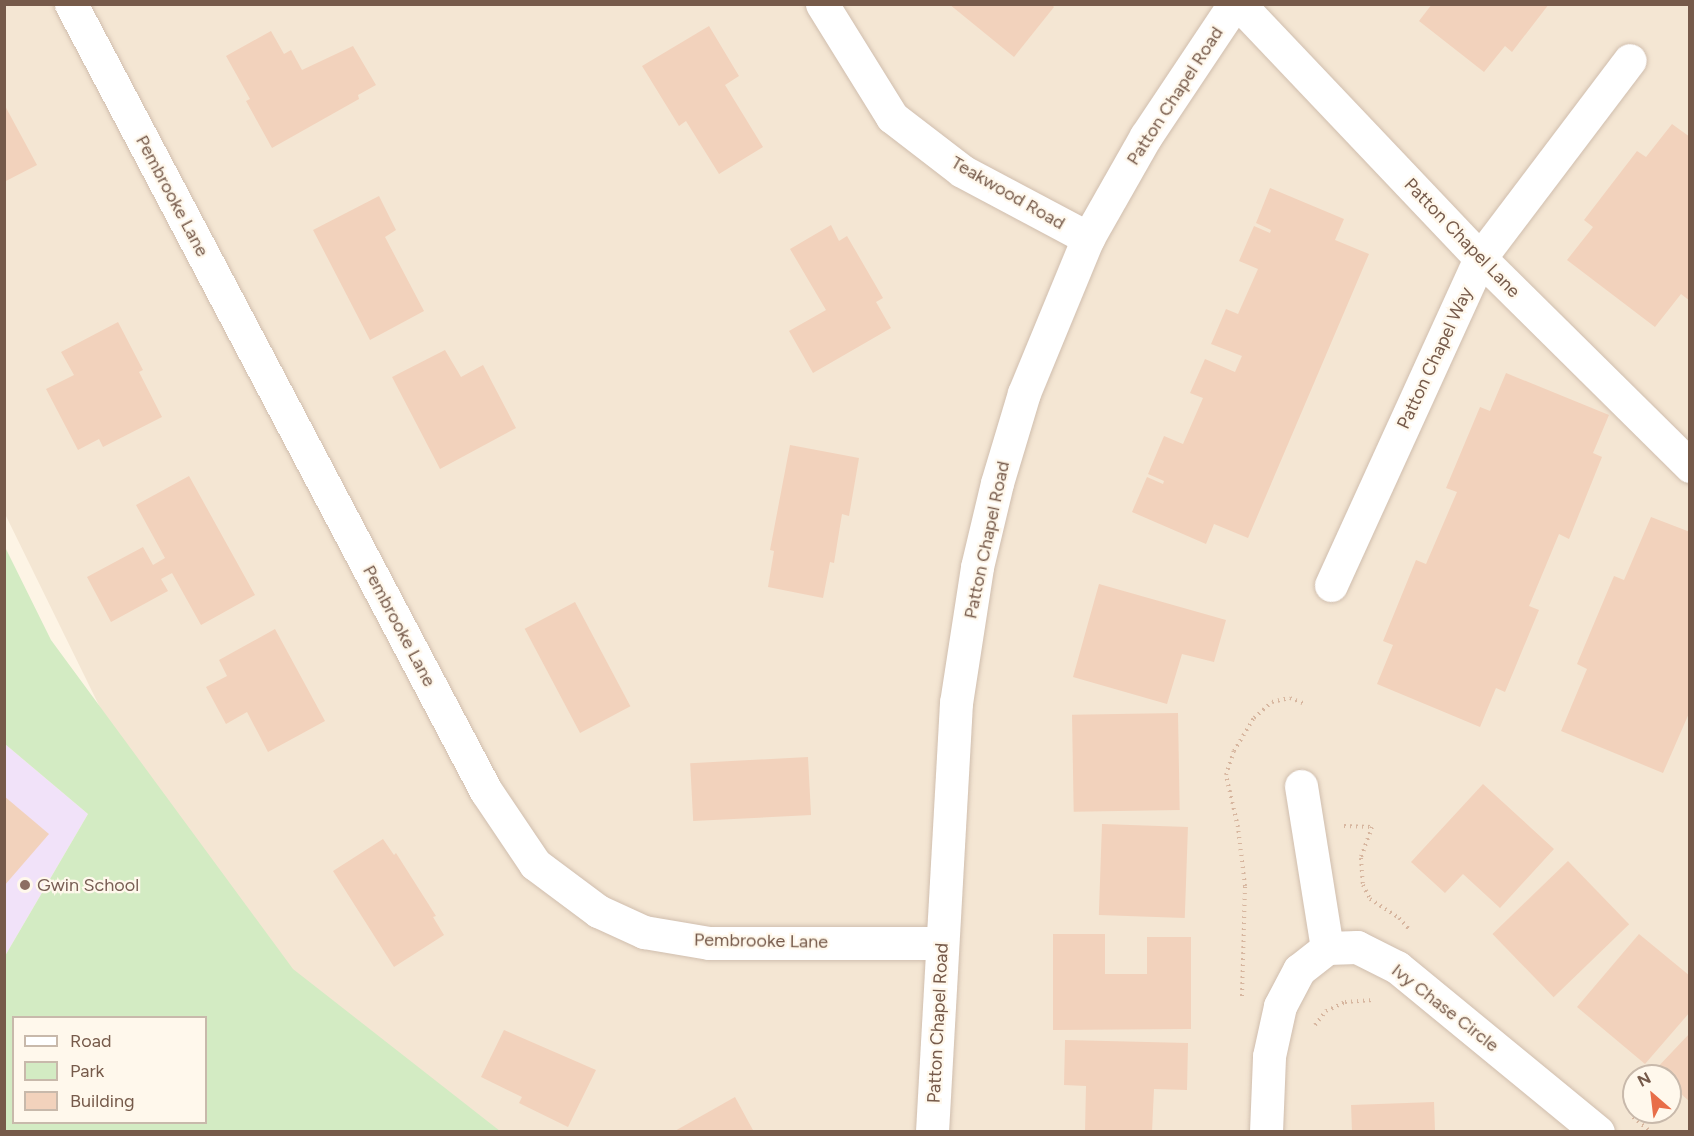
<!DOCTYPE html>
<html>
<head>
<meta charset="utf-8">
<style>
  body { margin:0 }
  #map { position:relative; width:1694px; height:1136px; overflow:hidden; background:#fdf4e5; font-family:Figtree,sans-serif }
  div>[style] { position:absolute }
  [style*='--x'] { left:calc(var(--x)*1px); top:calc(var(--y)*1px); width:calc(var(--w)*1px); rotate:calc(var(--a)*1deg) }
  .residential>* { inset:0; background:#f4e6d3 }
  .education>* { inset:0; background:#f1e2f9 }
  .green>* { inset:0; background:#d3ebc3 }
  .building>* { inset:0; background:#f2d2bc; transform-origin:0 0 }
  .path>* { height:4px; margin-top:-2px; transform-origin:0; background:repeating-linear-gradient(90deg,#d7b69f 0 1.5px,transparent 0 6px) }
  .roads { filter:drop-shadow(0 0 2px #d0beae) drop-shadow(0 0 2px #d0beae) }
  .street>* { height:33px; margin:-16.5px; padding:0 16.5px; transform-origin:16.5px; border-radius:16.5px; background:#fff }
  .secondary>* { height:33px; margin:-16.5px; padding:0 16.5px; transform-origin:16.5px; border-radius:16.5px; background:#fff }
  .dots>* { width:16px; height:16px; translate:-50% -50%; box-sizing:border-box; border:3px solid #fff8ec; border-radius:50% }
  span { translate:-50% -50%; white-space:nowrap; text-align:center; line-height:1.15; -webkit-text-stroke:4.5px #fff8ec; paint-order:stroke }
  .street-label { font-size:18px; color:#765a4a }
  .education-label { font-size:18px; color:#785e54 }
  .left { translate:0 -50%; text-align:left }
  .frame { position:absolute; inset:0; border:6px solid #765a4a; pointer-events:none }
  .legend { position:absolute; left:12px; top:1016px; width:195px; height:108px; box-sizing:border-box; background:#fff8ec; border:2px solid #c8b9ab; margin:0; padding:8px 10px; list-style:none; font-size:18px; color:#765a4a }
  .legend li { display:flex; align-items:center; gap:12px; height:30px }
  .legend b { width:30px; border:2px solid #c8b9ab }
  .north { position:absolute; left:1622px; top:1064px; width:60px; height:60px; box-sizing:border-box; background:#fff8ec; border:2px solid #c8b9ab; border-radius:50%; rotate:332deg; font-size:16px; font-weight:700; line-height:24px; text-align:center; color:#765a4a }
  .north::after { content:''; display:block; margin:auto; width:21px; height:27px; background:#e86e49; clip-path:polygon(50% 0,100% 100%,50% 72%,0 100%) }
</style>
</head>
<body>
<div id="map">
  <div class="residential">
    <i style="clip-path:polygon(evenodd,5px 5px,1689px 5px,1689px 1131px,308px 1131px,5px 514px,5px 5px,1634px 1076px,1670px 1076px,1670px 1112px,1634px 1112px,1634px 1076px)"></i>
  </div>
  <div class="education">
    <i style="clip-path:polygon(5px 744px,88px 814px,5px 956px)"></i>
  </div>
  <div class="green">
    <i style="clip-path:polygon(evenodd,5px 547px,51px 640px,293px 969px,500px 1131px,5px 1131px,5px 956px,88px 814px,5px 744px,5px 547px,14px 1018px,206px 1018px,206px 1122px,14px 1122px,14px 1018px)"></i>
  </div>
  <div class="building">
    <i style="clip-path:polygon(949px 4px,1051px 4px,1054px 7px,1014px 57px)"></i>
    <i style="clip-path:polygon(1432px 4px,1549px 4px,1512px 52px,1505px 46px,1484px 72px,1419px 21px)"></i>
    <i style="clip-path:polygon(709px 26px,739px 76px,725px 85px,763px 147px,719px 174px,686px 121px,679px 126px,642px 66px)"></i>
    <i style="clip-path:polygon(271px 31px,284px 54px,291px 50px,302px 70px,353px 46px,376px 85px,358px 95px,359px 99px,272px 148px,246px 101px,250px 99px,226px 56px)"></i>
    <i style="clip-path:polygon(4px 104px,37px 165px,4px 182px)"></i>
    <i style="clip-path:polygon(1672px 124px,1690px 137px,1690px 301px,1681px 294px,1655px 327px,1567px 260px,1593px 227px,1584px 220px,1637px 151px,1646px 157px)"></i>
    <i style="clip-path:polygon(1270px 188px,1344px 219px,1335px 240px,1369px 254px,1248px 538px,1214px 524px,1206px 544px,1132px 512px,1147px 477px,1163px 484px,1164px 481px,1148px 474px,1164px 436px,1183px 444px,1203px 398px,1190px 393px,1205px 359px,1235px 372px,1242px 356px,1211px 344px,1226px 309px,1238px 314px,1258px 269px,1239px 261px,1254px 226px,1270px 233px,1271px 230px,1256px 223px)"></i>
    <i style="clip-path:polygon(379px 196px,396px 230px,385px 237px,424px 311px,370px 340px,313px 230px)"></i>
    <i style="clip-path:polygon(831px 225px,839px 241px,847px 236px,883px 298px,876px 302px,891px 328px,813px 373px,789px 331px,826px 310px,790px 249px)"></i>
    <i style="clip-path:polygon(118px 322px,143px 370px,139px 372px,162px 417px,103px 447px,99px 439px,78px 450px,46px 389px,74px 375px,61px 352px)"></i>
    <i style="clip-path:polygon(445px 350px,461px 377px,483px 365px,516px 428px,440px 469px,392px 377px)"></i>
    <i style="clip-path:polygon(1506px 373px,1609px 415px,1593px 453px,1602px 457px,1569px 539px,1559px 534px,1529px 606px,1539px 610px,1505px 692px,1496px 688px,1480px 727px,1377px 684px,1393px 645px,1383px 641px,1416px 560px,1426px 564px,1457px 492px,1446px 488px,1480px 407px,1490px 411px)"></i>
    <i style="clip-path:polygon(790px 445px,859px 458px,849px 516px,842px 514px,834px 563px,830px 562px,823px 598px,768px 587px,774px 551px,770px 550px)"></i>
    <i style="clip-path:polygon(189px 476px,255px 595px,201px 625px,172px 573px,161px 579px,168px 591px,111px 622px,87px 577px,143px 547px,153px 565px,165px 558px,136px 505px)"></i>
    <i style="clip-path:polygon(1651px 517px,1690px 532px,1690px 711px,1663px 773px,1561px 731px,1587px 669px,1577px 664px,1614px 576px,1624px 580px)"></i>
    <i style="clip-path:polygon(1099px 584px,1226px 620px,1214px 662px,1182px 654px,1167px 704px,1073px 677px)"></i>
    <i style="left:575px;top:602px;width:118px;height:57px;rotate:62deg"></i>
    <i style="clip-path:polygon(275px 629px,325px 721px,268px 752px,247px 712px,226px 724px,206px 687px,227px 676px,219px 660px)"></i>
    <i style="left:1178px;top:713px;width:97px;height:106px;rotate:89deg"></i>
    <i style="left:808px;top:757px;width:58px;height:118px;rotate:87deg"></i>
    <i style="clip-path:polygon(1483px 784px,1554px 849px,1500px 908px,1463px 874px,1445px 893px,1411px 862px)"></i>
    <i style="clip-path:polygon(4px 796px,49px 834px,4px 886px)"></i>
    <i style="left:1102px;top:824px;width:86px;height:91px;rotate:2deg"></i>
    <i style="clip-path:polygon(383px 839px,394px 855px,396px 853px,436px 916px,433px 917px,444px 935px,394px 967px,333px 871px)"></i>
    <i style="left:1568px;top:861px;width:88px;height:105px;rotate:46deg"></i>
    <i style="clip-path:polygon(1053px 934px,1105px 934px,1105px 974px,1147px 974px,1147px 937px,1191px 937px,1191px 1029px,1053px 1030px)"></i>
    <i style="clip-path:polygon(1639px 934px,1690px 976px,1690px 1012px,1645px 1064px,1577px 1007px)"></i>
    <i style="clip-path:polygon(504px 1030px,596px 1070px,568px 1127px,519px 1103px,522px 1097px,481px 1077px)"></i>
    <i style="clip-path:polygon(1690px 1033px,1690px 1102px,1670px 1084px,1670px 1076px,1662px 1076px,1655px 1070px)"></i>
    <i style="clip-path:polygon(1065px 1040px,1188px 1043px,1187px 1090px,1154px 1089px,1152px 1132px,1085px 1132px,1086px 1086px,1064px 1085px)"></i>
    <i style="clip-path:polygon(735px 1097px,754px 1132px,673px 1132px)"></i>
    <i style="left:1434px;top:1102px;width:30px;height:83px;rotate:88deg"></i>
  </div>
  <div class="path">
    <i style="--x:1344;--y:826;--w:28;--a:2"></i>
    <i style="--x:1372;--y:827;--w:33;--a:110"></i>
    <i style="--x:1361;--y:858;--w:27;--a:86"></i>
    <i style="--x:1363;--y:885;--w:16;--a:63"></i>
    <i style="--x:1370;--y:899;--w:35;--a:33"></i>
    <i style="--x:1399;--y:918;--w:15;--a:48"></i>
    <i style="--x:1242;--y:996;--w:110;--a:-88.4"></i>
    <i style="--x:1245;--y:886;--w:59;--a:-96.8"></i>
    <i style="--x:1238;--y:827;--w:53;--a:-103"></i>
    <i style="--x:1226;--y:775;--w:25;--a:-72"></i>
    <i style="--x:1234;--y:751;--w:39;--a:-59"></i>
    <i style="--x:1254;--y:718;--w:24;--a:-42"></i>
    <i style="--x:1272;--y:702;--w:18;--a:-13"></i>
    <i style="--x:1290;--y:698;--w:14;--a:21"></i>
    <i style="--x:1315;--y:1025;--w:18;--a:-52"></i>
    <i style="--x:1326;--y:1011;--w:21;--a:-25"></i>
    <i style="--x:1345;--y:1002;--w:28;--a:-4"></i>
    <i style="--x:1633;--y:1117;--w:23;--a:40"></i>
  </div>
  <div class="roads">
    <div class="street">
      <i style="--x:71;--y:4;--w:890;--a:62.2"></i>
      <i style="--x:486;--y:791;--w:88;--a:56.1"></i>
      <i style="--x:535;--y:864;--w:79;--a:36.7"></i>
      <i style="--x:598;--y:911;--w:51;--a:24.5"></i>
      <i style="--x:644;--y:932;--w:66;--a:9.6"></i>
      <i style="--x:709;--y:943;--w:232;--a:0"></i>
      <i style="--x:822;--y:4;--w:133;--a:58.2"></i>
      <i style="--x:892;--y:117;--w:88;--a:37.6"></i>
      <i style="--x:962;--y:171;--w:143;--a:28"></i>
      <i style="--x:1239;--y:4;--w:350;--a:46.5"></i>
      <i style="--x:1480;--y:258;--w:296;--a:44.7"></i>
      <i style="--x:1331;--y:585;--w:359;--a:-65.5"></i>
      <i style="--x:1480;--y:258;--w:248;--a:-52.9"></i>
      <i style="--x:1301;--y:786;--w:164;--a:80.9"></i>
      <i style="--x:1266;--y:1132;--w:76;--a:-87.7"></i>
      <i style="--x:1269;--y:1056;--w:51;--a:-77.6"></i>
      <i style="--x:1280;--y:1006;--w:41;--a:-62.2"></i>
      <i style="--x:1299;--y:970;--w:36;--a:-38"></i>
      <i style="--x:1327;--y:948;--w:30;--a:-2"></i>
      <i style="--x:1357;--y:947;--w:45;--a:26.6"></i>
      <i style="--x:1397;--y:967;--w:260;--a:39.4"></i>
    </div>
    <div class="secondary">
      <i style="--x:932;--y:1132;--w:430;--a:-86.8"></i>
      <i style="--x:956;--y:703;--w:138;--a:-81.2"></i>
      <i style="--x:977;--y:567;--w:86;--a:-76.6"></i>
      <i style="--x:997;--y:483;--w:94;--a:-73.3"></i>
      <i style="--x:1024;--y:393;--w:168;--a:-67.6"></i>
      <i style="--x:1088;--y:238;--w:117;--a:-60.4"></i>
      <i style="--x:1146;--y:136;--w:159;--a:-56.3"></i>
    </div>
  </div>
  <div class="dots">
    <i style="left:25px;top:885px;background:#8d6e63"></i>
  </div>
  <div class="street-label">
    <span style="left:1175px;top:96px;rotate:-57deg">Patton Chapel Road</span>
    <span style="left:1008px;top:193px;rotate:30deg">Teakwood Road</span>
    <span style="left:172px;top:196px;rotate:62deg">Pembrooke Lane</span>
    <span style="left:1462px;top:238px;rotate:46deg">Patton Chapel Lane</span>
    <span style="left:1435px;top:358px;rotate:-65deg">Patton Chapel Way</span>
    <span style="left:987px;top:540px;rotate:-78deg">Patton Chapel Road</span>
    <span style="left:399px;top:626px;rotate:62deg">Pembrooke Lane</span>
    <span style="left:761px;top:941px;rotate:1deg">Pembrooke Lane</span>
    <span style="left:1445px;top:1008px;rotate:38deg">Ivy Chase Circle</span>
    <span style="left:938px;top:1023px;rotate:-87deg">Patton Chapel Road</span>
  </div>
  <div class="education-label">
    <span class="left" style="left:37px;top:885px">Gwin School</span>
  </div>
  <div class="frame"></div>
  <ul class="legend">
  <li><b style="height:8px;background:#fff"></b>Road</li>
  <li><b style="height:16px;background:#d3ebc3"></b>Park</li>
  <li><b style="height:16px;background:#f2d2bc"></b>Building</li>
  </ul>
  <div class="north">N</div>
</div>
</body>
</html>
